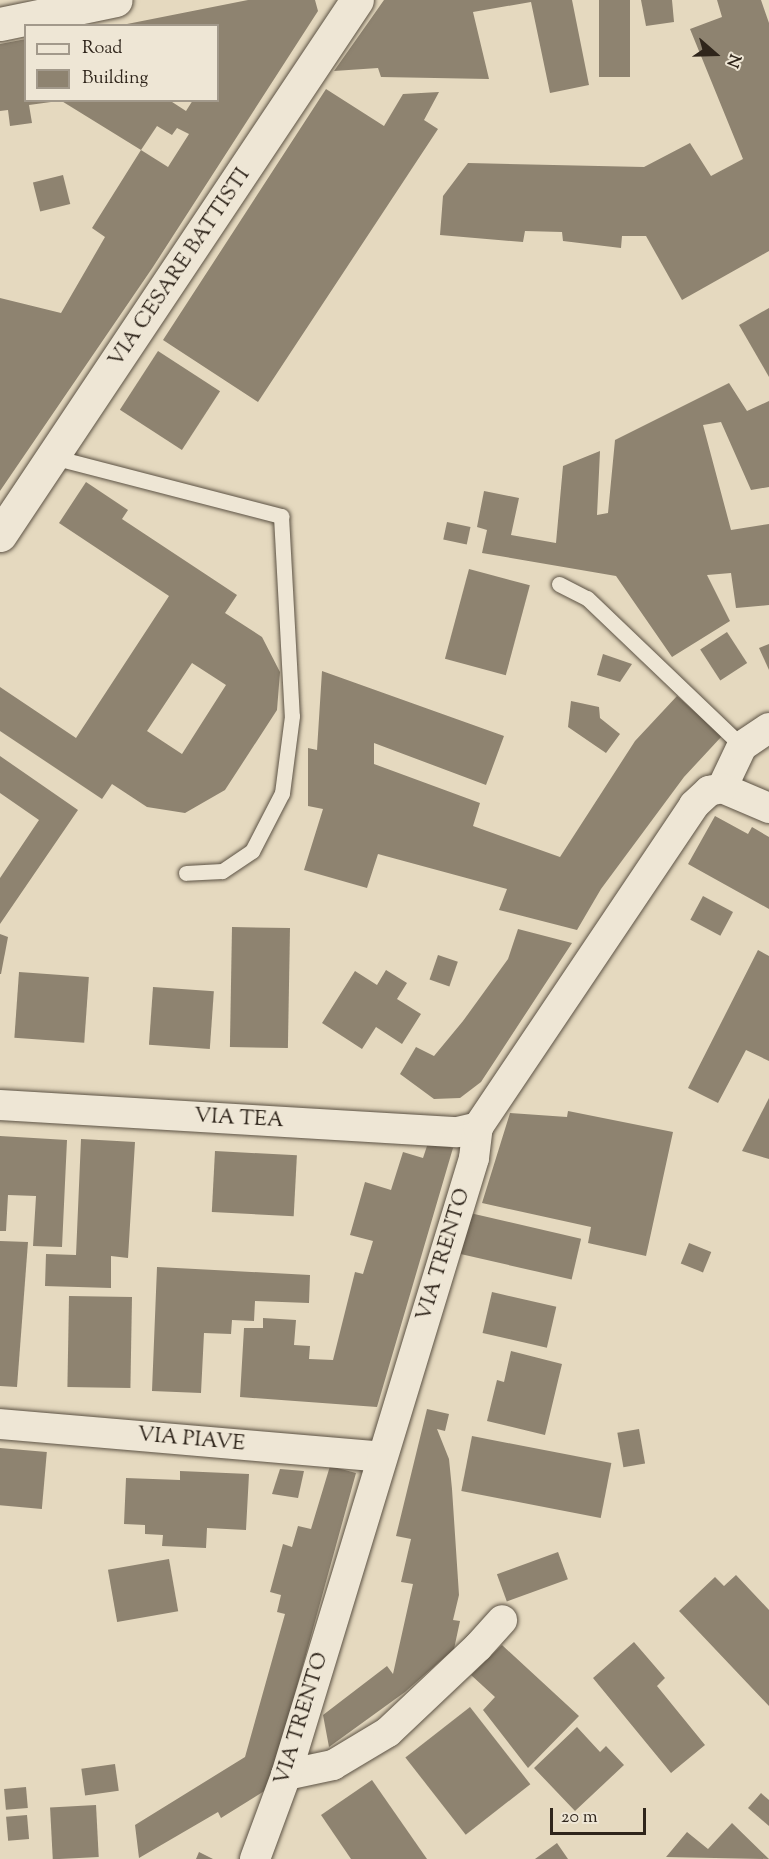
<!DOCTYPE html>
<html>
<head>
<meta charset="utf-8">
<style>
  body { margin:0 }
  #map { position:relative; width:769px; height:1859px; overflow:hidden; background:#e5d9bf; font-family:"Sorts Mill Goudy",serif }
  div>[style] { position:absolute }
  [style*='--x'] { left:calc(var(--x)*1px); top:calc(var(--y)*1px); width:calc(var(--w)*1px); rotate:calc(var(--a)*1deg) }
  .building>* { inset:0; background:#8e8370; transform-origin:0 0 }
  .roads { filter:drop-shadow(0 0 2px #5c5244) drop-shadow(0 0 2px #5c5244) }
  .service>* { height:15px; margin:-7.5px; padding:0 7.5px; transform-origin:7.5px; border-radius:7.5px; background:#eee6d5 }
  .minor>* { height:30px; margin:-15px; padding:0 15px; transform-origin:15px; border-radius:15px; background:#eee6d5 }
  .tertiary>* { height:33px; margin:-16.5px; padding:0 16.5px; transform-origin:16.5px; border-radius:16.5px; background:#eee6d5 }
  span { translate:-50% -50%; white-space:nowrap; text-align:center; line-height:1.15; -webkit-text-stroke:6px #eee6d5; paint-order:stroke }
  .street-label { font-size:21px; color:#2f251b }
  .legend { position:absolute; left:24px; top:24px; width:195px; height:78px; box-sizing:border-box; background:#eee6d5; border:2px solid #a2998b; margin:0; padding:8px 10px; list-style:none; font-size:18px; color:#2f251b }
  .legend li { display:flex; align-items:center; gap:12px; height:30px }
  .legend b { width:30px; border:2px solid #a2998b }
  .north { position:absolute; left:685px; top:24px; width:60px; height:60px; -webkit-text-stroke:4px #eee6d5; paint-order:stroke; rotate:110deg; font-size:16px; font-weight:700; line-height:24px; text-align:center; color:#2f251b }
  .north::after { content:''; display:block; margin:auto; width:21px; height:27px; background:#2f251b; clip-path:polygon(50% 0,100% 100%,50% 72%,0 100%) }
  .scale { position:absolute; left:550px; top:1808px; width:96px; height:27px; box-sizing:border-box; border:3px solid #2f251b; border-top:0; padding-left:8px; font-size:18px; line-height:21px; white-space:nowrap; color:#2f251b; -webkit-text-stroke:4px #eee6d5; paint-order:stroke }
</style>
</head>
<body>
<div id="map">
  <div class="building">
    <i style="clip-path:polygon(248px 0,315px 0,318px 11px,153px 267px,0 491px,0 298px,61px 313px,105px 237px,92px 228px,141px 150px,168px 167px,189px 134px,177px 128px,172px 135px,157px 126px,141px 150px,60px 100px,169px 100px,186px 111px,193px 100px,218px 100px,218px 26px,127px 24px)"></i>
    <i style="clip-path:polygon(384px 0,572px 0,589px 85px,550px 93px,531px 2px,473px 12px,489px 79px,381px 77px,378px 68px,334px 71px)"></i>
    <i style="left:599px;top:0;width:31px;height:77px"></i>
    <i style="clip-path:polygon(641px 0,672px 0,674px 22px,646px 26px)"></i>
    <i style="clip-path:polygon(717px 0,761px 0,769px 23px,769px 251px,682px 300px,646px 236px,622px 236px,621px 248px,563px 241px,562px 232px,525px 231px,523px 242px,440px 235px,443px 196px,468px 163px,644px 167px,690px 143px,711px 176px,743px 159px,690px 29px,722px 17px)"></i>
    <i style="clip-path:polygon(26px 39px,26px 100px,51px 102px,29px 105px,32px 123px,10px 126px,8px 110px,0 111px,0 44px)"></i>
    <i style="clip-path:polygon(326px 89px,384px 126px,403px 94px,439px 92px,424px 120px,438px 129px,258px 402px,163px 340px)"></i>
    <i style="left:63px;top:175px;width:30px;height:31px;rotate:76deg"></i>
    <i style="clip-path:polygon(769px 308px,769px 377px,739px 325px)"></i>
    <i style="left:158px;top:351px;width:74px;height:70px;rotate:33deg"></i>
    <i style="clip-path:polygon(729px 383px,747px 411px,769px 401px,769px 487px,751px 490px,721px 422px,703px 425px,731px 530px,769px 524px,769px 605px,736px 608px,731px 573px,707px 575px,730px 621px,672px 657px,616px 576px,482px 553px,487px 530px,477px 527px,484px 491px,519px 498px,511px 535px,556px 543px,563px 466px,600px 451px,597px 515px,608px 513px,615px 440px)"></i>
    <i style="clip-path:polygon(evenodd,86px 482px,128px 510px,122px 519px,237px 595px,225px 613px,262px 637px,280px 672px,277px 710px,225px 790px,185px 813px,147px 807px,112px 784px,102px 799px,0 731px,0 687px,76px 738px,169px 596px,59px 523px,86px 482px,192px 663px,226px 685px,182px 754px,147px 731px,192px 663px)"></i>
    <i style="left:447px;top:522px;width:24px;height:18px;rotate:12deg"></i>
    <i style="left:469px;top:569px;width:63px;height:93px;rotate:15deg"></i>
    <i style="left:727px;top:632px;width:37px;height:32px;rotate:57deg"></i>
    <i style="clip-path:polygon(769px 644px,769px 670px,759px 648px)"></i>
    <i style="clip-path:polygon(603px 654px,632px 664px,620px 682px,597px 675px)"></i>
    <i style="clip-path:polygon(322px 671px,504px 736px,486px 785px,374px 743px,374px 764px,480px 803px,473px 826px,560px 857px,635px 741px,677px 696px,722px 736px,684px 777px,601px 889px,577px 930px,499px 910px,507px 889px,378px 854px,367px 888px,304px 870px,323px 809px,308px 806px,308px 748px,317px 750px)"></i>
    <i style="clip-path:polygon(571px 701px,599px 707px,600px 718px,620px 734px,606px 753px,568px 727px)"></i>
    <i style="clip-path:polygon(0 756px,78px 810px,0 924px,0 878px,39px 820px,0 793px)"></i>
    <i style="clip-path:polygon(715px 816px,748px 834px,752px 827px,769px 837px,769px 909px,688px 864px)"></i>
    <i style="left:703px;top:896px;width:34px;height:27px;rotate:28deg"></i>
    <i style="left:232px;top:927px;width:58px;height:120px;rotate:1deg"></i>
    <i style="clip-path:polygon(518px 929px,572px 943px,481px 1082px,460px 1098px,434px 1099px,400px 1074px,416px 1047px,434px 1056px,463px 1021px,508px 959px)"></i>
    <i style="clip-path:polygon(0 934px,8px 937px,1px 974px,0 974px)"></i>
    <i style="clip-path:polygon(758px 950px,769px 956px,769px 1061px,746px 1050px,718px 1103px,688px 1088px)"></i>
    <i style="left:438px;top:955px;width:21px;height:26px;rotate:19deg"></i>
    <i style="clip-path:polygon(386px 970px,407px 983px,397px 999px,421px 1014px,402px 1044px,376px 1027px,362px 1049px,322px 1023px,355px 971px,377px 985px)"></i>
    <i style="left:19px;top:972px;width:70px;height:66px;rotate:4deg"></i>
    <i style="left:153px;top:987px;width:61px;height:58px;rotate:4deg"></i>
    <i style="clip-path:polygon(769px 1098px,769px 1159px,742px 1151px)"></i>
    <i style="clip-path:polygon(568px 1111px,673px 1132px,646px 1256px,588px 1243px,591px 1227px,482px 1203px,510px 1113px,567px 1117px)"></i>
    <i style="clip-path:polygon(0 1136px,67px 1140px,62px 1247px,33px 1246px,36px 1196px,8px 1195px,6px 1231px,0 1231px)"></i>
    <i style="clip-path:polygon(81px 1139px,135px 1142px,128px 1258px,111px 1256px,111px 1288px,45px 1286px,46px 1254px,76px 1255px)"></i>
    <i style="clip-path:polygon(429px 1140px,453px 1148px,377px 1407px,240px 1397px,244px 1328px,263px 1328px,263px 1318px,296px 1320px,294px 1345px,310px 1346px,309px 1359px,333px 1360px,355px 1272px,363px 1274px,373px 1241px,350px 1235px,365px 1182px,391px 1190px,403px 1152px,423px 1158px)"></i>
    <i style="left:215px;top:1151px;width:82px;height:61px;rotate:3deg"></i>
    <i style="left:470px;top:1213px;width:114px;height:42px;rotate:13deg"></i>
    <i style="clip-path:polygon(0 1241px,28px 1242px,17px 1387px,0 1386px)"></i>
    <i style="left:689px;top:1243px;width:24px;height:22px;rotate:22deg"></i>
    <i style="clip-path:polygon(157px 1267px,310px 1275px,309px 1303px,255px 1301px,254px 1321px,232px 1320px,231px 1334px,204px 1333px,201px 1393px,152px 1391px)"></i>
    <i style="left:492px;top:1292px;width:66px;height:42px;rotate:13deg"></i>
    <i style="left:69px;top:1296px;width:63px;height:91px;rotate:1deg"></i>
    <i style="clip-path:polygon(511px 1351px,562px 1364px,545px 1435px,487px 1421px,497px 1380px,504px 1382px)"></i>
    <i style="clip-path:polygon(427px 1409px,449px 1414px,445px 1431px,437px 1429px,449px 1459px,452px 1489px,459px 1595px,453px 1620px,460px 1621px,454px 1649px,405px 1692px,329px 1747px,323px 1715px,387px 1666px,393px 1674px,413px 1584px,401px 1582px,411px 1539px,396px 1536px)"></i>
    <i style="left:639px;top:1429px;width:35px;height:22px;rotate:80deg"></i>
    <i style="left:472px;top:1436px;width:142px;height:56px;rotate:11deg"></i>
    <i style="left:0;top:1448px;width:47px;height:57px;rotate:5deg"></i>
    <i style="clip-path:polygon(330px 1466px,356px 1473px,269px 1788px,221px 1818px,218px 1812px,139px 1858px,135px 1825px,245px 1757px,285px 1614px,277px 1612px,281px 1595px,270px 1592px,283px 1544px,292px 1547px,298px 1526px,311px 1529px)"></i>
    <i style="clip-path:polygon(280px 1469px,304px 1471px,298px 1498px,272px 1494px)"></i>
    <i style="clip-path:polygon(180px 1471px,249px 1474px,246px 1530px,207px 1528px,206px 1548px,162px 1546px,163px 1535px,145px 1534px,145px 1525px,124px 1524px,126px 1478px,180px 1480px)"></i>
    <i style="left:558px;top:1552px;width:29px;height:65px;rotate:70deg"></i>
    <i style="left:169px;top:1559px;width:53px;height:62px;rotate:80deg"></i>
    <i style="clip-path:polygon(736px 1575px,769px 1610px,769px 1706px,679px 1611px,715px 1577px,724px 1586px)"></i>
    <i style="clip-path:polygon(634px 1642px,665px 1678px,657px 1686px,705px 1745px,671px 1773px,593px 1678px)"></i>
    <i style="clip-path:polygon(502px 1645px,579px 1716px,528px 1768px,483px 1710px,495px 1697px,471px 1675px)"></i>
    <i style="left:470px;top:1707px;width:98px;height:82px;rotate:52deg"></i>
    <i style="clip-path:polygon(577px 1727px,600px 1752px,606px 1746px,624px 1765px,575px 1811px,534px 1768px)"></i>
    <i style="left:115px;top:1764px;width:27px;height:34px;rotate:82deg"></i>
    <i style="clip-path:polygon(372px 1780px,427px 1859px,351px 1859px,321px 1815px)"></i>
    <i style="left:26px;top:1787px;width:21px;height:22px;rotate:85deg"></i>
    <i style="clip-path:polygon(761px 1793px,769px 1800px,769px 1826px,748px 1808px)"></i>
    <i style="left:96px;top:1805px;width:52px;height:46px;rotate:87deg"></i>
    <i style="left:27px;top:1815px;width:24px;height:21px;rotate:85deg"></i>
    <i style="clip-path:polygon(732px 1823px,769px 1859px,666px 1857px,687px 1832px,708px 1849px)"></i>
    <i style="clip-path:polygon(557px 1843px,568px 1859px,535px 1859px)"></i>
    <i style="clip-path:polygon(199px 1852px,213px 1859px,196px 1859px)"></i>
  </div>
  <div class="roads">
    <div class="service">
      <i style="--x:53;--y:457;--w:236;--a:14.5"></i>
      <i style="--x:281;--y:516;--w:200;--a:86.9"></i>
      <i style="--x:292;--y:716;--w:78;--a:97.4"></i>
      <i style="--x:282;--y:793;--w:65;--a:117.3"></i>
      <i style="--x:252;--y:851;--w:36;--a:146"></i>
      <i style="--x:222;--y:871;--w:36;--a:177"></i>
      <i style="--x:559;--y:584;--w:31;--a:27"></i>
      <i style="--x:587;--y:598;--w:214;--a:43.7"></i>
    </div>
    <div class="minor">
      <i style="--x:722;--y:788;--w:47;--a:-64.5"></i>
      <i style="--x:742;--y:746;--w:32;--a:-34"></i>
      <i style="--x:722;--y:788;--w:51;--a:23.1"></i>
      <i style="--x:0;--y:1105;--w:458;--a:3.4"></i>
      <i style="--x:457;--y:1132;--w:22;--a:-13"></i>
      <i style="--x:0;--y:1424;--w:383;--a:4.9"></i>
      <i style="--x:286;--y:1775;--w:48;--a:-12"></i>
      <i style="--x:333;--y:1765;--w:64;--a:-31"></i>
      <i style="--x:388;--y:1732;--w:124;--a:-43.4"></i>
      <i style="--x:478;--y:1647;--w:36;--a:-48"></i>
      <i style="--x:255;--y:1859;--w:90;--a:-69.7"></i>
      <i style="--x:286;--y:1775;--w:645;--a:-73.05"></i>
      <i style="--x:474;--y:1158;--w:31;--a:-83"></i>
      <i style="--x:478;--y:1127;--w:388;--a:-56.1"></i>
      <i style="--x:694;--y:805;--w:21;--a:-43"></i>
      <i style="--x:709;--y:791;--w:13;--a:-13"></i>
    </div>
    <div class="tertiary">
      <i style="--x:0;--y:24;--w:118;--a:-11.7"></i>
      <i style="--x:0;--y:535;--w:643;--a:-56.29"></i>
    </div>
  </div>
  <div class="street-label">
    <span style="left:180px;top:268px;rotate:-56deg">VIA CESARE BATTISTI</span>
    <span style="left:239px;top:1119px;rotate:3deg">VIA TEA</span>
    <span style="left:444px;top:1255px;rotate:-73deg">VIA TRENTO</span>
    <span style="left:191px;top:1440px;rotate:5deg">VIA PIAVE</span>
    <span style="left:302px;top:1719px;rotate:-73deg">VIA TRENTO</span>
  </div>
  <ul class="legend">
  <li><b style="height:8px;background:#eee6d5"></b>Road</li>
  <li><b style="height:16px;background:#8e8370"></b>Building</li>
  </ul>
  <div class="north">N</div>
  <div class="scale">20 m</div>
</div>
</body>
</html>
